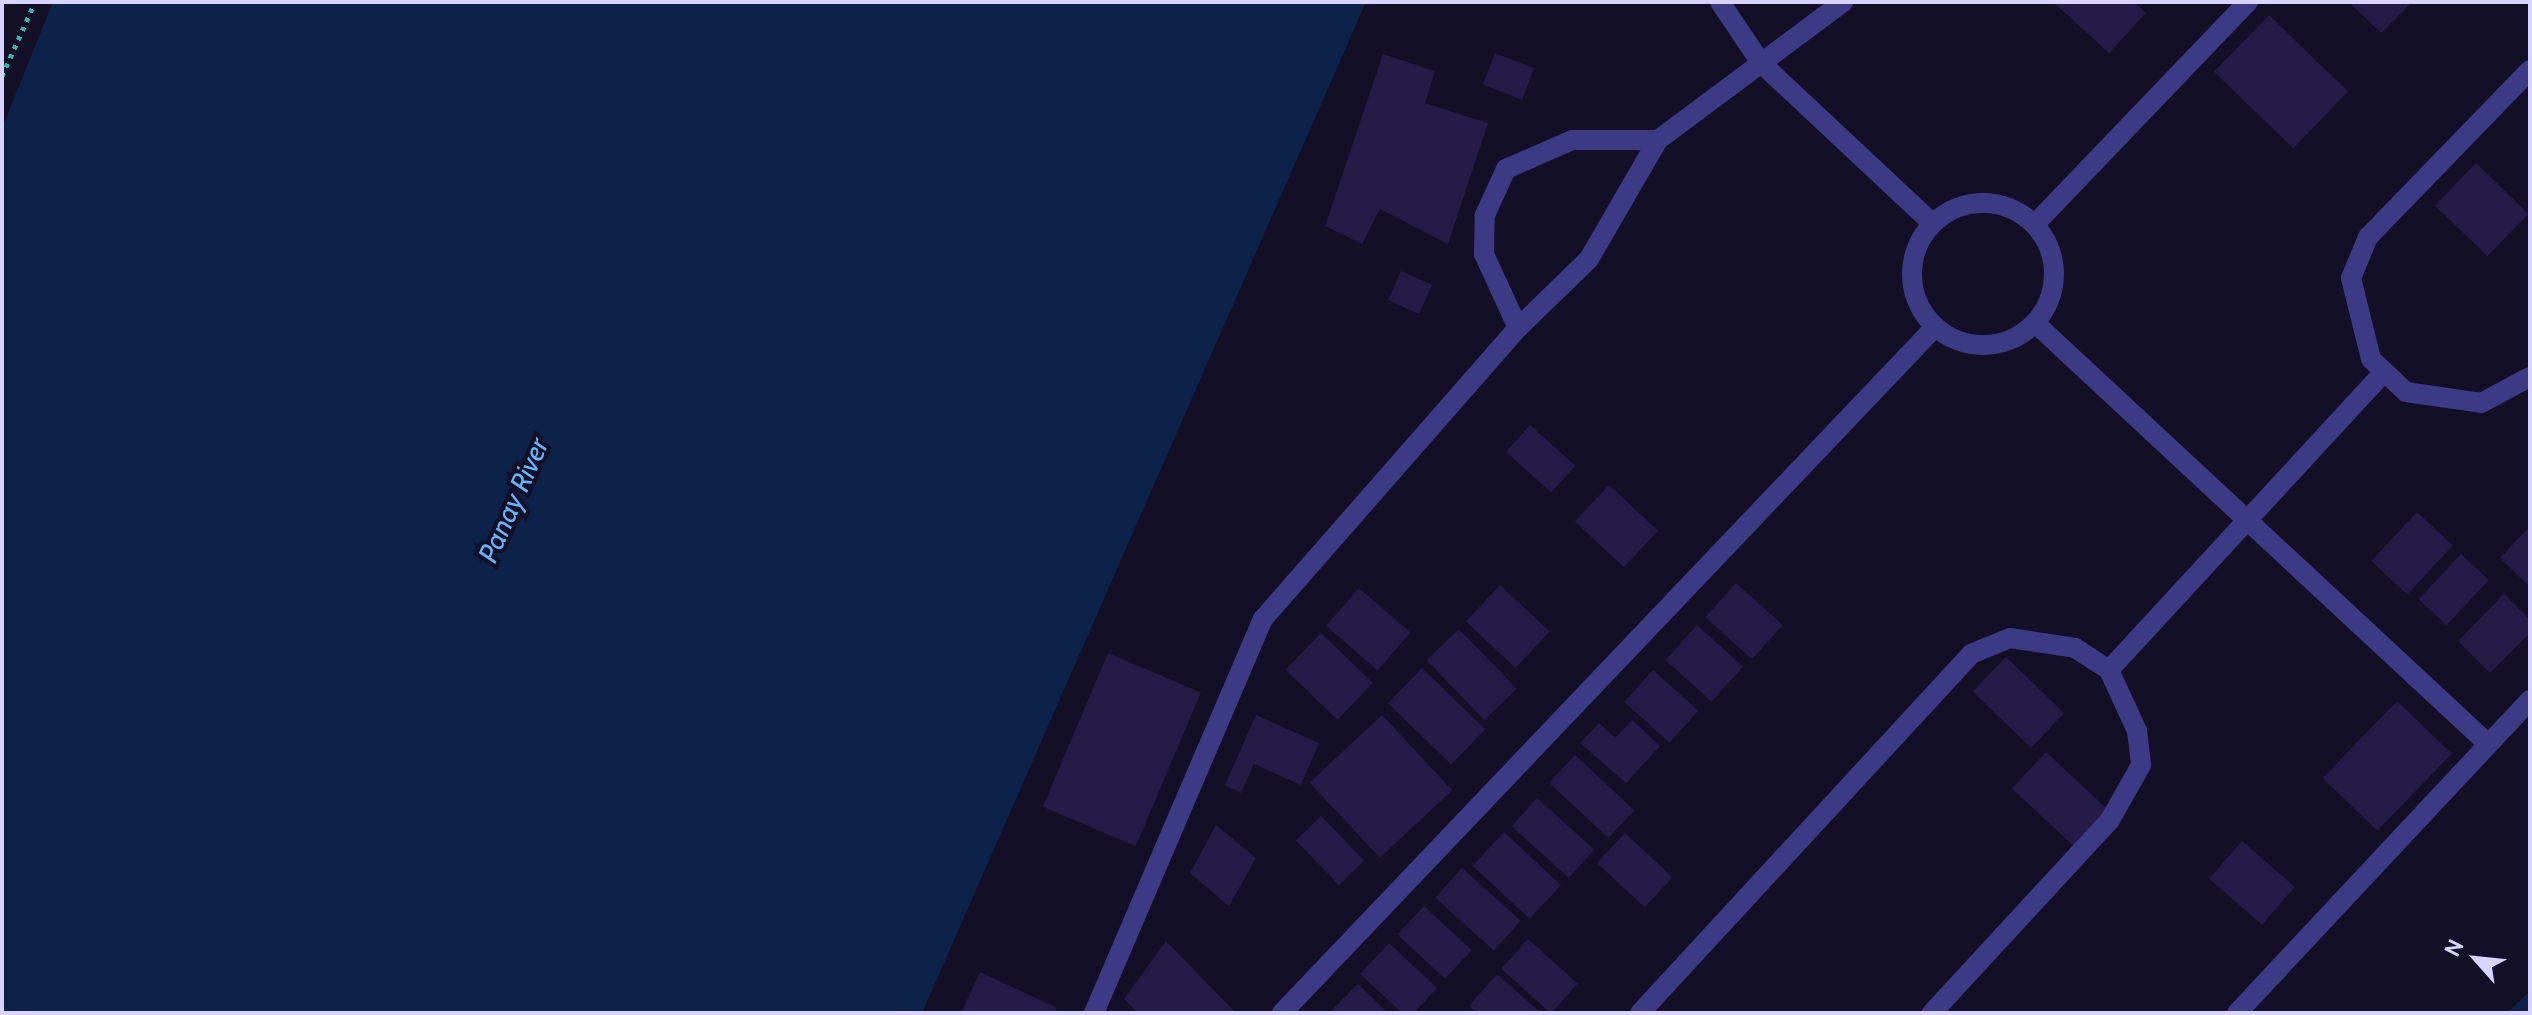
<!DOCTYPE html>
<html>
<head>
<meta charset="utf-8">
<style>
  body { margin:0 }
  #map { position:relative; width:2532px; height:1015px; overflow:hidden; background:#130f26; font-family:Cabin,sans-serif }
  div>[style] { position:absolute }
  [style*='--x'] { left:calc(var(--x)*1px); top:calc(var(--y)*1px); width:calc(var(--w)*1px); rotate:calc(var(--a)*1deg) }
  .water>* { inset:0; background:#0c2248 }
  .building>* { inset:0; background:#241b47; transform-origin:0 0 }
  .path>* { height:5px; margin-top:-2.5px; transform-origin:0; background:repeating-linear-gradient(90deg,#2fb8b0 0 4px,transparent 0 10px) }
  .street>* { height:20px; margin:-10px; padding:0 10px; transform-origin:10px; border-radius:10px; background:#3d3a85 }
  .street>.ring { margin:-10px; padding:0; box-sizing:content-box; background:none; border:20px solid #3d3a85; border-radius:50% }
  span { translate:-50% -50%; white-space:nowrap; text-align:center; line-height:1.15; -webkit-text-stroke:8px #130f26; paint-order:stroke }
  .water-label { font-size:28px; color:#62b6ff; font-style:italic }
  .frame { position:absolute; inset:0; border:4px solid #d9d4ff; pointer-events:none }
  .north { position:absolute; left:2436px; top:919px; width:80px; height:80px; -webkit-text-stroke:6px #130f26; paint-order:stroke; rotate:297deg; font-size:22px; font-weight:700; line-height:32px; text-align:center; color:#d9d4ff }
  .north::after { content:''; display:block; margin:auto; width:28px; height:36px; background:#d9d4ff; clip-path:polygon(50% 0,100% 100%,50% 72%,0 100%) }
</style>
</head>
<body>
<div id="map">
  <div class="water">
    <i style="clip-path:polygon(53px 2px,1366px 2px,922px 1013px,2px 1013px,2px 128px)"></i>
    <i style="clip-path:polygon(2530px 991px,2530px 1013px,2507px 1013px)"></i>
  </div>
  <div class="building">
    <i style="clip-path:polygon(2053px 2px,2134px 2px,2146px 13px,2109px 53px)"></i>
    <i style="clip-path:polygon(2349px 2px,2412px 2px,2381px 33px)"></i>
    <i style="left:2269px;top:15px;width:110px;height:79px;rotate:44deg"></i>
    <i style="left:1495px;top:53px;width:42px;height:34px;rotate:21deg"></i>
    <i style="clip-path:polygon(1383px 54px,1435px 71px,1425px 103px,1488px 123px,1448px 244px,1380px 209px,1362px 244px,1325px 226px)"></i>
    <i style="left:2476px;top:163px;width:73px;height:59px;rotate:44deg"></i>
    <i style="left:1401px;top:271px;width:34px;height:32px;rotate:24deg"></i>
    <i style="left:1530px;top:425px;width:61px;height:36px;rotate:42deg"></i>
    <i style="left:1609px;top:485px;width:67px;height:50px;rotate:43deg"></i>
    <i style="left:2417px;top:512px;width:49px;height:67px;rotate:43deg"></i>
    <i style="clip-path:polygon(2530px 526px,2530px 587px,2500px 558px)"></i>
    <i style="left:2461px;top:554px;width:38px;height:62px;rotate:43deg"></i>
    <i style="left:1736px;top:583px;width:63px;height:46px;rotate:42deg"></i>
    <i style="left:1500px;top:585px;width:68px;height:50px;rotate:43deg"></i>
    <i style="left:1359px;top:588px;width:68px;height:50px;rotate:41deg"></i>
    <i style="clip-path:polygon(2504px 594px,2530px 620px,2530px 633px,2490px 673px,2458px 641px)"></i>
    <i style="left:1697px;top:625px;width:62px;height:47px;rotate:42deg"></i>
    <i style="left:1459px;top:629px;width:83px;height:45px;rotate:46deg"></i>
    <i style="left:1321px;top:633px;width:72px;height:51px;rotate:44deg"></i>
    <i style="left:1108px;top:653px;width:101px;height:167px;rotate:23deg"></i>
    <i style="left:2006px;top:657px;width:81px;height:48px;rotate:44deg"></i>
    <i style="left:1422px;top:668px;width:88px;height:49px;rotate:44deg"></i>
    <i style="left:1653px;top:670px;width:61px;height:43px;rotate:42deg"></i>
    <i style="left:2397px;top:701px;width:76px;height:107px;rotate:44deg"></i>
    <i style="clip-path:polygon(1256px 715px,1319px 743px,1301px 785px,1254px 764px,1241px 793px,1225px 785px)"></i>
    <i style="left:1382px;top:715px;width:103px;height:99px;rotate:47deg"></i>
    <i style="clip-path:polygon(1632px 720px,1660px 746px,1626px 783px,1580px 743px,1599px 723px,1615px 738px)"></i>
    <i style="left:2046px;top:752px;width:84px;height:50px;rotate:43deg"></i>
    <i style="left:1575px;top:755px;width:81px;height:38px;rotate:43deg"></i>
    <i style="left:1537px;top:798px;width:77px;height:38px;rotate:42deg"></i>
    <i style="left:1321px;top:816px;width:62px;height:35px;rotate:46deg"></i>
    <i style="clip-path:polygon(1216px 825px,1256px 858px,1229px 906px,1190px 873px)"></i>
    <i style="left:1504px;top:832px;width:78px;height:46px;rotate:43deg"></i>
    <i style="left:1625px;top:833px;width:65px;height:41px;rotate:43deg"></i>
    <i style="left:2242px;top:841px;width:70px;height:50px;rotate:41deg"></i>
    <i style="left:1462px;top:868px;width:79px;height:40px;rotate:42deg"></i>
    <i style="left:1424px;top:906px;width:65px;height:39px;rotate:43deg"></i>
    <i style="left:1528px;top:939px;width:67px;height:40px;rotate:42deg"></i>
    <i style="clip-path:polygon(1166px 941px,1234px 1011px,1232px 1013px,1138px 1013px,1124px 999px)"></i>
    <i style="clip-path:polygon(1389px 943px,1437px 988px,1414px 1013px,1402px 1013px,1360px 974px)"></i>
    <i style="clip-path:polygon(980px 972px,1057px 1008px,1054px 1013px,961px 1013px)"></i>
    <i style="clip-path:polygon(1497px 974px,1541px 1013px,1476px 1013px,1469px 1006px)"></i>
    <i style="clip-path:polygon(1358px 984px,1388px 1013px,1329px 1013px)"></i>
  </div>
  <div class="path">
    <i style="--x:2;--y:76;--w:81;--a:-66"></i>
  </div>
  <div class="street">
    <i style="--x:1720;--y:2;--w:73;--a:56.1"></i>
    <i style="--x:1761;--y:63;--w:234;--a:43.1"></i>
    <i style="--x:2530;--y:70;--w:233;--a:134.1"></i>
    <i style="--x:2368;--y:237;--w:44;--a:112.5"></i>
    <i style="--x:2351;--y:278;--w:83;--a:76.1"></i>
    <i style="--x:2371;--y:359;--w:48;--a:43.3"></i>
    <i style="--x:2406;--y:392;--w:76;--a:8.3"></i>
    <i style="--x:2481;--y:403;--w:55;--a:-28"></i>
    <i class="ring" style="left:1912px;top:203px;width:122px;height:122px"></i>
    <i style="--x:2035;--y:224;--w:308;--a:-46.2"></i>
    <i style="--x:2035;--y:323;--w:618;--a:42.9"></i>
    <i style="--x:1518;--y:328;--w:81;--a:-114.7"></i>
    <i style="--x:1484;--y:254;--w:39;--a:-89"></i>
    <i style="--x:1485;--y:215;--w:51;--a:-65.5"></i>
    <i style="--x:1506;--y:169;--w:72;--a:-23.7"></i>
    <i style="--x:1572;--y:140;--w:86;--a:0"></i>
    <i style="--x:2109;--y:670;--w:405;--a:-47.3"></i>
    <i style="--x:1094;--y:1013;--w:429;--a:-66.8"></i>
    <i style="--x:1263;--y:619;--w:387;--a:-48.8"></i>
    <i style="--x:1518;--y:328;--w:99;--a:-44.2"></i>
    <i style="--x:1589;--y:259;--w:138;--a:-59.9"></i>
    <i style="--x:1658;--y:140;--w:231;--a:-36.7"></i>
    <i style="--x:1282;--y:1013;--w:947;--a:-46.41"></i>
    <i style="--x:1640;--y:1013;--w:488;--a:-47.3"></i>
    <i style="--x:1971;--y:654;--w:42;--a:-22.3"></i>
    <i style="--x:2010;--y:638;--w:66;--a:8.7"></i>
    <i style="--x:2075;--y:648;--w:40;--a:32.9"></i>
    <i style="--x:2109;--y:670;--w:67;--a:65.3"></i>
    <i style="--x:2137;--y:731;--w:34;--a:83"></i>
    <i style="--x:2141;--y:765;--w:63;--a:119.4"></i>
    <i style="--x:2110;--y:820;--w:263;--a:132.7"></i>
    <i style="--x:2237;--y:1013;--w:429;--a:-46.9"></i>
  </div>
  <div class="water-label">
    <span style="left:513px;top:500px;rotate:-66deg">Panay River</span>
  </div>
  <div class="frame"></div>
  <div class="north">N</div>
</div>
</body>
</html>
